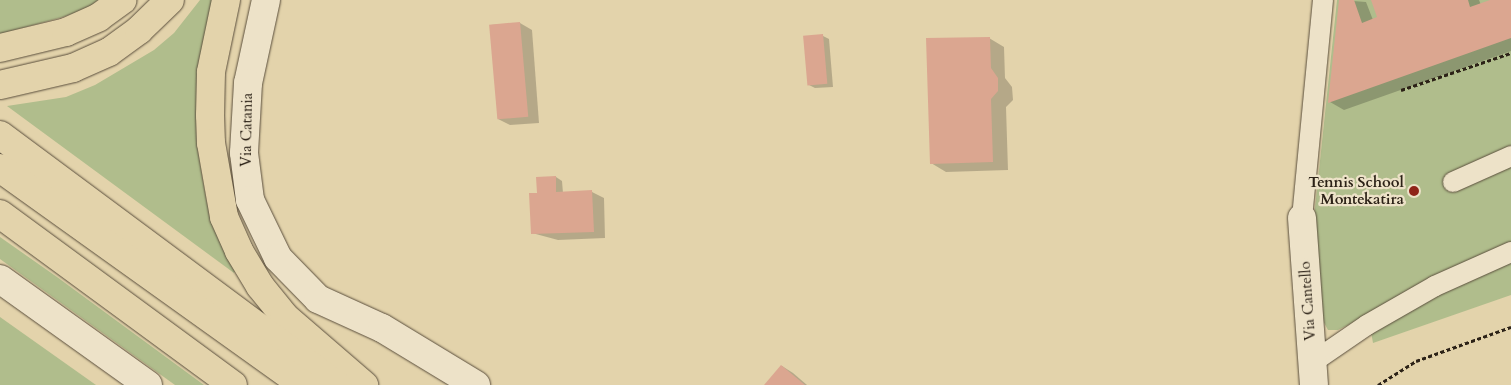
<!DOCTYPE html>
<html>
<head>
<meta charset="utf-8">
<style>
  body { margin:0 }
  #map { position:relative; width:1511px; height:385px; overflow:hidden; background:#e3d3ab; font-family:Cardo,serif }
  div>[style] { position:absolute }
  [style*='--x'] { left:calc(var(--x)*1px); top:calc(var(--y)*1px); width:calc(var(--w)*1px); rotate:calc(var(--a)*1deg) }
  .green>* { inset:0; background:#b0bd8c }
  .shadow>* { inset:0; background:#0003 }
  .building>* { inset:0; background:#dba690; transform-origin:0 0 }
  .path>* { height:3px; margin-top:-1.5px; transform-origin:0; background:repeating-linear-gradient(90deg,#2c2217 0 4px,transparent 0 6.5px) }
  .roads { filter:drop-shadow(0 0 1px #5a4e3c) drop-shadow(0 0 1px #5a4e3c) }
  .lane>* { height:20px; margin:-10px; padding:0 10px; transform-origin:10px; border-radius:10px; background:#ede2c8 }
  .street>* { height:28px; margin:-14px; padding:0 14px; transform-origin:14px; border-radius:14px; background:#ede2c8 }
  .secondary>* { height:28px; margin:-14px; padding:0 14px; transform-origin:14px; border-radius:14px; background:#ede2c8 }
  .highway>* { height:28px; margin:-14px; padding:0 14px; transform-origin:14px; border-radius:14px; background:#e3d3ab }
  .dots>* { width:14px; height:14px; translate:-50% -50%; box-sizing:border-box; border:2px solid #ede2c8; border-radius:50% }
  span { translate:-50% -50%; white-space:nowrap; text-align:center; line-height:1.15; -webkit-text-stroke:4.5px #ede2c8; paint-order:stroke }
  .street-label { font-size:15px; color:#2c2217 }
  .poi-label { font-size:15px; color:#2c2217; font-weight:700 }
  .right { translate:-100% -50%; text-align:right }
</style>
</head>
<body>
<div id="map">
  <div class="green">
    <i style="clip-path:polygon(0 0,98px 0,86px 9px,63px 17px,0 34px)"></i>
    <i style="clip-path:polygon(200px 0,213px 0,199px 76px,197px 122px,200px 163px,207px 203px,236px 269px,234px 273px,7px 106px,66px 97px,95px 85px,154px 50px,174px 33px)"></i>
    <i style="clip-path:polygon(1337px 0,1511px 0,1511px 295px,1373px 343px,1368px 315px,1338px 330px,1328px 330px,1316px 308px,1313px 227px)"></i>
    <i style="clip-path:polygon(0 237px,57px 277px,204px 385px,175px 385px,0 259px)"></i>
    <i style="clip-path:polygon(0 317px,96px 385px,0 385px)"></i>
  </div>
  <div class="shadow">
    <i style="clip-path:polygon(1340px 0,1366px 2px,1373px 20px,1378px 18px,1372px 0,1479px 0,1481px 5px,1494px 0,1511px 0,1511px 51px,1344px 110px,1330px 102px)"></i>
    <i style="clip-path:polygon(520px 23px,532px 30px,539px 123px,510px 125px,498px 119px,491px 25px)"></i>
    <i style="clip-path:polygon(823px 36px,829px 39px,833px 87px,815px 88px,809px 85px)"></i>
    <i style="clip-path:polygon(989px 38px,1004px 47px,1005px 78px,1012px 87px,1013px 100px,1006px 107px,1008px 170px,946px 172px,931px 163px)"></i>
    <i style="clip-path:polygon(556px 177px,562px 181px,563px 193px,592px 192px,604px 198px,605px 238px,558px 240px,532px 233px,538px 194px)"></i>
    <i style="clip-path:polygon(782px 366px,793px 373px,807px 385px,765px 385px)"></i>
  </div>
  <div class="building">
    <i style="clip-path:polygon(1339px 0,1354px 0,1362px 23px,1377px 17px,1371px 0,1468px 0,1470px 7px,1490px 0,1511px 0,1511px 38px,1328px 103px)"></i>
    <i style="left:520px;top:22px;width:95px;height:31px;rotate:85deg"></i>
    <i style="left:823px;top:34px;width:50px;height:20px;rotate:85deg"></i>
    <i style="clip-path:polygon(990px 37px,991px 68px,998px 78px,998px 91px,991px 99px,993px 162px,930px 164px,926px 38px)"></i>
    <i style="clip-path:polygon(556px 176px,556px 192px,592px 190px,594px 232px,531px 234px,529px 193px,537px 193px,536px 177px)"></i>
    <i style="clip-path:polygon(781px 365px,805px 385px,764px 385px)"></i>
  </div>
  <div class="path">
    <i style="--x:1401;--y:90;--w:116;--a:-18.6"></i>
    <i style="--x:1378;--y:385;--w:45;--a:-32.3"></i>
    <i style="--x:1416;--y:361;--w:101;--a:-19.7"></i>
  </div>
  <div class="roads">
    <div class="lane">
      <i style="--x:1453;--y:182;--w:64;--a:-24.1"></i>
      <i style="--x:1302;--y:218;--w:219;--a:-84.5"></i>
      <i style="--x:1313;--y:362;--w:65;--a:-34.4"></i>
      <i style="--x:1367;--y:325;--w:78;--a:-29.8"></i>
      <i style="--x:1435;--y:286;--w:83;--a:-24.1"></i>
    </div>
    <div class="street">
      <i style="--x:266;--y:0;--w:85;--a:102.2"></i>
      <i style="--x:248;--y:83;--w:70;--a:93.3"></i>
      <i style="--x:244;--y:153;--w:47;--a:82.7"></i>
      <i style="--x:250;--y:200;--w:64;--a:64.2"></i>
      <i style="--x:278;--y:258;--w:57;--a:45.7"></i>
      <i style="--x:318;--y:299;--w:70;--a:24.4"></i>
      <i style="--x:382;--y:328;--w:110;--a:31.2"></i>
      <i style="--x:1302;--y:218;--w:167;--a:85.9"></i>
    </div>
    <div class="secondary">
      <i style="--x:0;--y:279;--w:182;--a:35.6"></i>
    </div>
    <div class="highway">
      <i style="--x:226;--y:0;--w:74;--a:101.8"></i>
      <i style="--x:211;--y:72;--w:43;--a:91.3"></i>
      <i style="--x:210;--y:115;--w:28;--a:88"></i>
      <i style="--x:211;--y:143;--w:75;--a:80"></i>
      <i style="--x:224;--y:217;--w:37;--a:66"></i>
      <i style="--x:239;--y:251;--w:41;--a:59"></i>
      <i style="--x:260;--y:286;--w:38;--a:51"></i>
      <i style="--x:284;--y:316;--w:106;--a:40.8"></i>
      <i style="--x:0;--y:48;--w:68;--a:-13.6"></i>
      <i style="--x:66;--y:32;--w:36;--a:-24"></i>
      <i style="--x:99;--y:17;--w:29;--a:-36"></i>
      <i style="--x:0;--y:85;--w:75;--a:-13.1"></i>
      <i style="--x:73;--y:68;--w:39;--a:-24"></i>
      <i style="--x:109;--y:52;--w:37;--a:-36"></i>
      <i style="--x:139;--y:30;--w:43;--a:-44.1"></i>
      <i style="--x:0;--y:135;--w:420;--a:36.6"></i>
      <i style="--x:0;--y:168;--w:373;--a:35.6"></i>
      <i style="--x:0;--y:214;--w:289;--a:36.3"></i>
    </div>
  </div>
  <div class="dots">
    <i style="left:1414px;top:191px;background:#8f2418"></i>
  </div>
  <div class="street-label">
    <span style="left:247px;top:130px;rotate:-89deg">Via Catania</span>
    <span style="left:1308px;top:301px;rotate:-94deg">Via Cantello</span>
  </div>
  <div class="poi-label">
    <span class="right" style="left:1404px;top:191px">Tennis School<br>Montekatira</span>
  </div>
</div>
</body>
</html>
